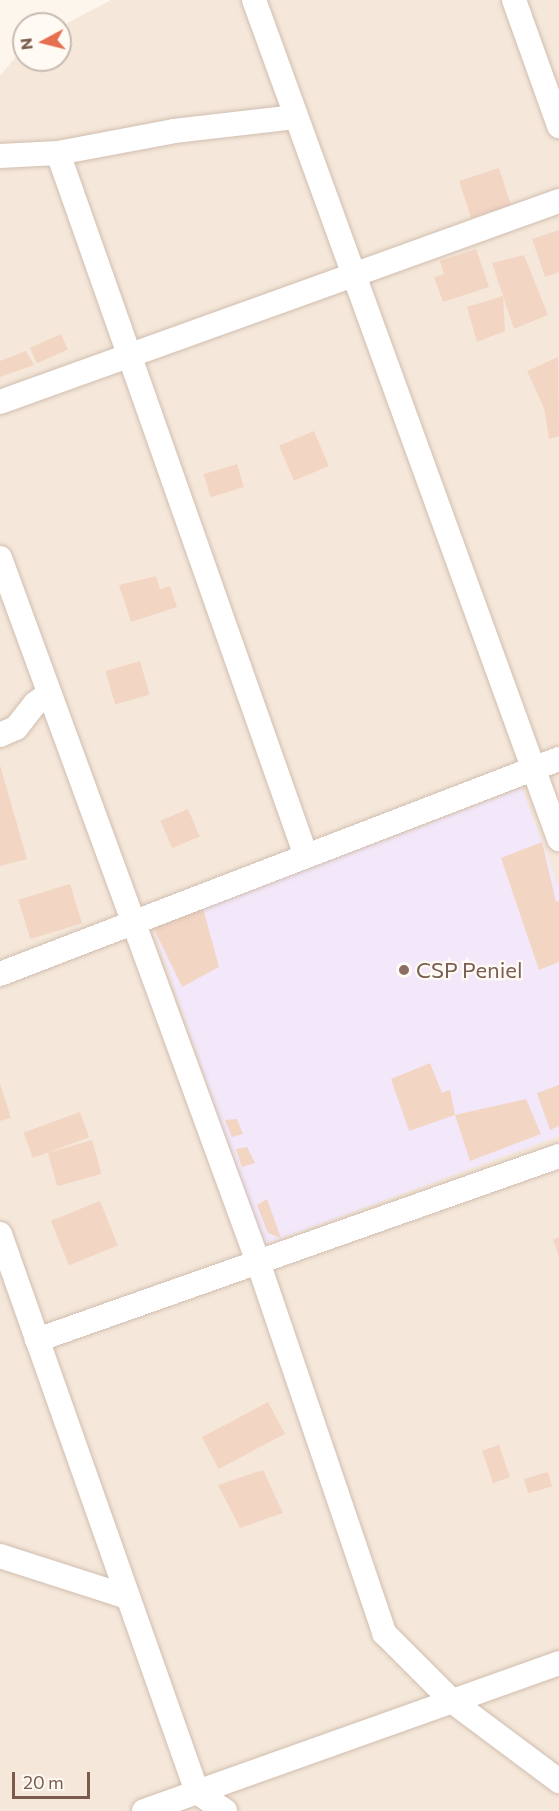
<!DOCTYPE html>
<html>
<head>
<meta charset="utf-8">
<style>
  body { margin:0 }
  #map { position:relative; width:559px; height:1811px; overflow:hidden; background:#fdf6ec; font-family:Commissioner,sans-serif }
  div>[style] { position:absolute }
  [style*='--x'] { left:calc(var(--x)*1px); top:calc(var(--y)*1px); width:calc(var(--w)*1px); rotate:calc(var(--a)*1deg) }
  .residential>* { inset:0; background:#f5e8da }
  .education>* { inset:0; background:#f3e8fa }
  .building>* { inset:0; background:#f3d5c3; transform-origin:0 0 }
  .roads { filter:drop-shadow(0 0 2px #d1beb0) drop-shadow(0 0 2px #d1beb0) }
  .minor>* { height:24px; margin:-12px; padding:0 12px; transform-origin:12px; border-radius:12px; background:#fff }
  .dots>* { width:16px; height:16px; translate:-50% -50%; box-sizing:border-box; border:3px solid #fffaf3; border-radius:50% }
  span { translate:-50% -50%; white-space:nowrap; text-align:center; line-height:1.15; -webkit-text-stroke:4.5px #fffaf3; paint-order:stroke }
  .education-label { font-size:22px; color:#785e54 }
  .left { translate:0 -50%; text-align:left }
  .north { position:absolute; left:12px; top:12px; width:60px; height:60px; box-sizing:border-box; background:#fffaf3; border:2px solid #cabbb1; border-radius:50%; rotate:263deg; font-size:16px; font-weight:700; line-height:24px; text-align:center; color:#7a5c4d }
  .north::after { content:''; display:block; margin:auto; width:21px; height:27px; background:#e76f51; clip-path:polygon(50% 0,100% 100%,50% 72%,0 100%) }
  .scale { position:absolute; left:12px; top:1772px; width:78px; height:27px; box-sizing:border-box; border:3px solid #7a5c4d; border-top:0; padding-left:8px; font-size:18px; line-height:21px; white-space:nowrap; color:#7a5c4d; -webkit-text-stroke:4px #fffaf3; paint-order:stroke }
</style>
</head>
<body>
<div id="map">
  <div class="residential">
    <i style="clip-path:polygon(111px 0,559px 0,559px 1811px,0 1811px,0 76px,24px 47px,24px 60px,60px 60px,60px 27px)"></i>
  </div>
  <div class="education">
    <i style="clip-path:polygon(522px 788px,559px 887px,559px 1136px,263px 1245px,153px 927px)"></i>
  </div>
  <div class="building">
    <i style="left:499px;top:168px;width:39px;height:42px;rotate:72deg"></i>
    <i style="clip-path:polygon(559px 230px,559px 272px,545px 277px,532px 239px)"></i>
    <i style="clip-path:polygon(476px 249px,489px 287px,443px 302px,434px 277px,444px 274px,440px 261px)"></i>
    <i style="clip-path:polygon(524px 255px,548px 315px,514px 329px,492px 263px)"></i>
    <i style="clip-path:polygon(503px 296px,505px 331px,477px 342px,467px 307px)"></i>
    <i style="left:61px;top:334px;width:17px;height:34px;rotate:66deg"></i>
    <i style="clip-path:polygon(26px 351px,34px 365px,0 377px,0 361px)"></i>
    <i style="clip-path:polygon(558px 357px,559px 436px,549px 439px,544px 408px,527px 371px)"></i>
    <i style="left:314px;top:431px;width:38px;height:38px;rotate:67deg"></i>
    <i style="left:237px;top:464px;width:24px;height:35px;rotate:73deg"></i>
    <i style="clip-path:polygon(156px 576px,160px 589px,170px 586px,177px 607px,131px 622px,119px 585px)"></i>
    <i style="left:140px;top:661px;width:35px;height:36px;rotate:74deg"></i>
    <i style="clip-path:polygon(0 765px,27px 859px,0 866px)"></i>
    <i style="left:188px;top:809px;width:30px;height:30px;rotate:67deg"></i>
    <i style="clip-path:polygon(542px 842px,556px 902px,559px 901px,559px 962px,539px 970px,501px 858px)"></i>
    <i style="left:70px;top:884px;width:41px;height:54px;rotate:73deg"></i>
    <i style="clip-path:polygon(203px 908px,219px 967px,182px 987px,153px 927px)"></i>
    <i style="clip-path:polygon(430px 1063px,442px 1093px,450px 1090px,455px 1115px,409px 1131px,391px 1079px)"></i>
    <i style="clip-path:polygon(0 1084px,11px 1118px,0 1121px)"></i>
    <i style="clip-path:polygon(559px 1085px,559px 1126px,550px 1130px,537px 1093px)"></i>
    <i style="clip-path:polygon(526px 1099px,541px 1134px,470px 1161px,455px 1115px)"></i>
    <i style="left:80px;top:1112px;width:27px;height:60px;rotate:70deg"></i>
    <i style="clip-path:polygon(237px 1119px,243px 1134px,232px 1137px,225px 1120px)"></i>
    <i style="left:92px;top:1140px;width:35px;height:46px;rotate:74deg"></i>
    <i style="clip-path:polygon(247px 1147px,255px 1163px,242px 1167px,236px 1149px)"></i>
    <i style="clip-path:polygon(267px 1199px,281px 1238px,268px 1233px,257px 1205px)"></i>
    <i style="left:100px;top:1201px;width:48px;height:53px;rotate:68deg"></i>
    <i style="clip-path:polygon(559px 1237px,559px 1257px,553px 1240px)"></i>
    <i style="left:268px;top:1402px;width:36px;height:75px;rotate:62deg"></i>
    <i style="left:499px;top:1445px;width:34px;height:18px;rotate:71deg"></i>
    <i style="clip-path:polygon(263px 1470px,283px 1513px,240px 1528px,218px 1485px)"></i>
    <i style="left:548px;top:1472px;width:15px;height:25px;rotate:74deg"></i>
  </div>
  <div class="roads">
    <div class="minor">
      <i style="--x:254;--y:0;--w:893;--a:70.02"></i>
      <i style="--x:514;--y:0;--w:134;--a:70.3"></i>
      <i style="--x:58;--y:153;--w:745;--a:70.57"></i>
      <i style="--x:0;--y:156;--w:58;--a:-3"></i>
      <i style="--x:58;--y:153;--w:118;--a:-10.7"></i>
      <i style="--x:174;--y:131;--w:122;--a:-6.6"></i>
      <i style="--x:0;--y:402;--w:594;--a:-19.78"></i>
      <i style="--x:0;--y:558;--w:750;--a:69.87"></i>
      <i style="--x:258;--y:1262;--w:392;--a:71.2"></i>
      <i style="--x:384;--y:1633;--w:96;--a:45"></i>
      <i style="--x:452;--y:1701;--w:134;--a:36.8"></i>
      <i style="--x:0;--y:735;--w:17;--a:-24"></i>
      <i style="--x:16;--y:728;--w:31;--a:-52"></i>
      <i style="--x:35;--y:704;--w:18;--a:-38"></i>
      <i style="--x:0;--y:974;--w:599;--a:-21.04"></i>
      <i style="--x:0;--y:1234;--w:592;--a:70.55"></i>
      <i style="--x:197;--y:1792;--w:34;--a:34"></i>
      <i style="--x:37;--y:1340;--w:553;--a:-19.42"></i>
      <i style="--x:0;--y:1556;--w:134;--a:17.8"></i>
      <i style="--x:144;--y:1811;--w:441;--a:-19.6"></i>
    </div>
  </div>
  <div class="dots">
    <i style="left:404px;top:970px;background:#8d6e63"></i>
  </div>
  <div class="education-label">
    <span class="left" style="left:416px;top:970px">CSP Peniel</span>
  </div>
  <div class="north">N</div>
  <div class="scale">20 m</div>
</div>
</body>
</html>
